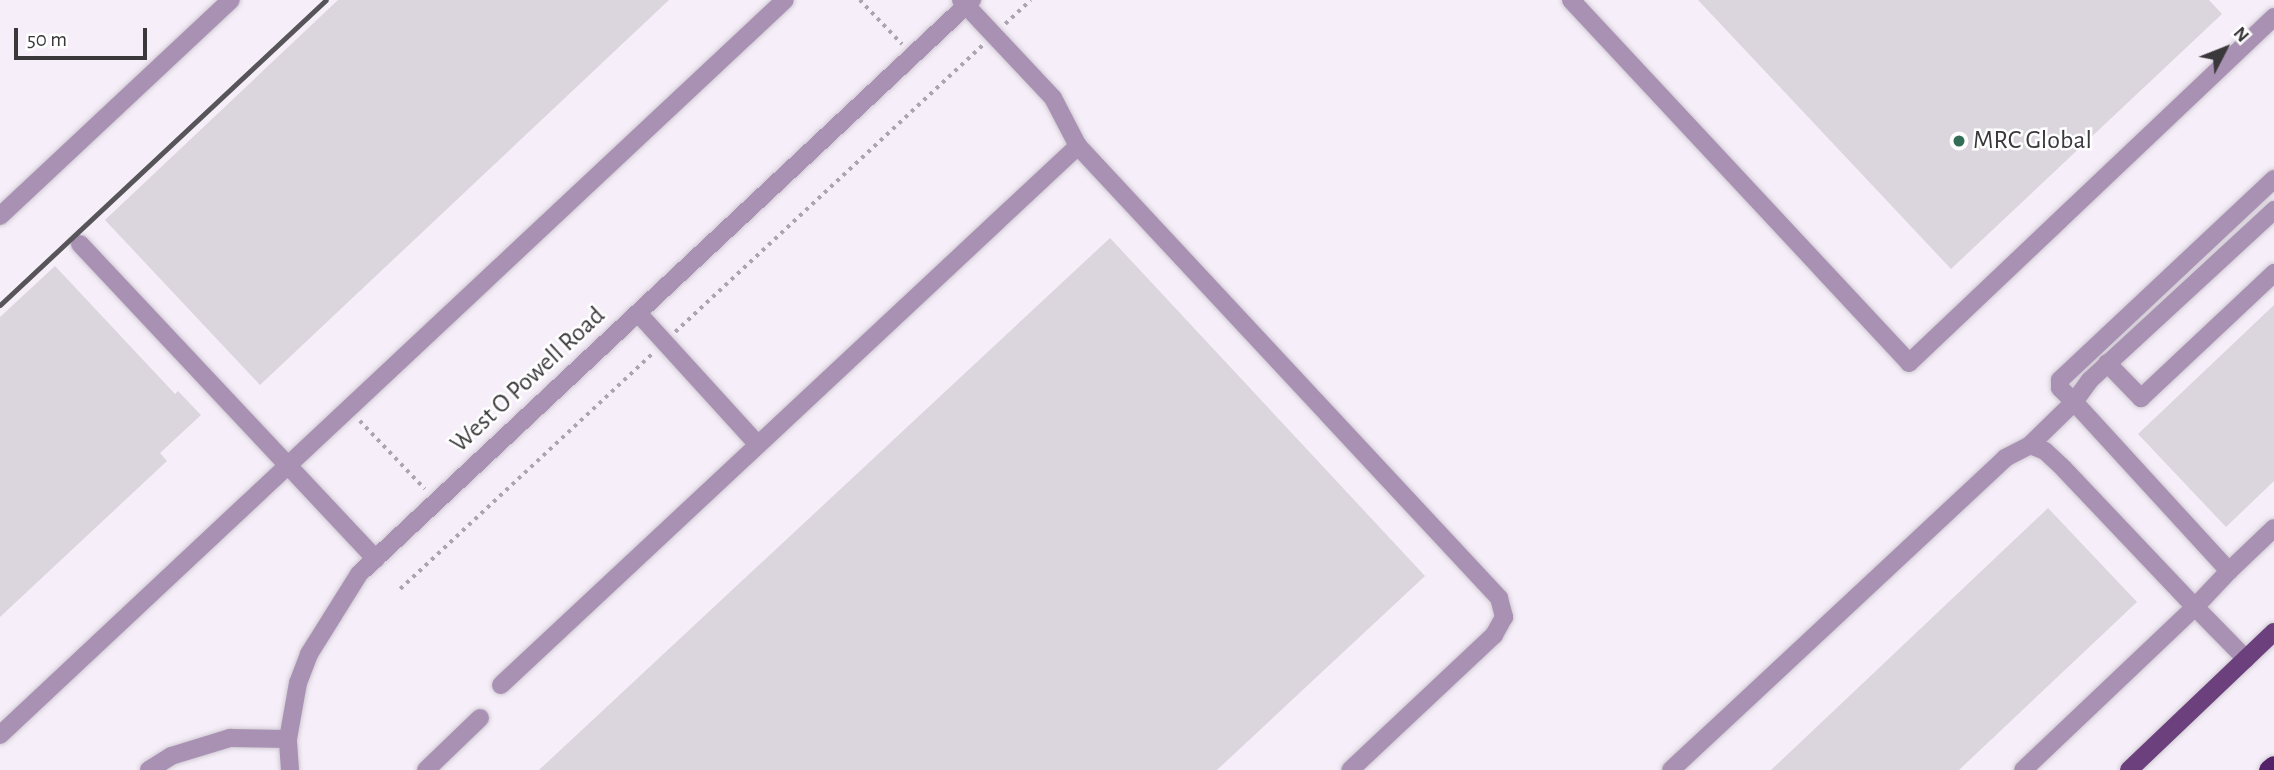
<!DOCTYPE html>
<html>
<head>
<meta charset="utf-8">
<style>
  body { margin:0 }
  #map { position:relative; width:2274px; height:770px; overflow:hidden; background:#f6eff9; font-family:"Alegreya Sans",sans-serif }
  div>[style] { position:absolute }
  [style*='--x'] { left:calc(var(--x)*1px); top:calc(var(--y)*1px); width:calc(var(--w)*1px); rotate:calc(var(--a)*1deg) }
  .building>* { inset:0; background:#dbd5de }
  .path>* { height:3.5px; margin-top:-1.75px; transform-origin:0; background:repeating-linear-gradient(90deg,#aba6ad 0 3.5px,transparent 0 8.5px) }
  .roads { filter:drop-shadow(0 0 2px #d0cad3) drop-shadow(0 0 2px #d0cad3) }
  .minor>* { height:18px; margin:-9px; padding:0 9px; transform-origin:9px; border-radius:9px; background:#a991b3 }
  .major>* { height:18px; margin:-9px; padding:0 9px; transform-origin:9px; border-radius:9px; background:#6b407c }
  .highway>* { height:21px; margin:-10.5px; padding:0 10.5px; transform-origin:10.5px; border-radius:10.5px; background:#552168 }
  .rail>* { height:5px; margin:-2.5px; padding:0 2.5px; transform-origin:2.5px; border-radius:2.5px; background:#575559 }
  .dots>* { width:19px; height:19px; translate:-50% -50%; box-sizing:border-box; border:4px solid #fff; border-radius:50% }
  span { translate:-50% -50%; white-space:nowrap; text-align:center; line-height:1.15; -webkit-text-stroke:5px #fff; paint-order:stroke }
  .poi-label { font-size:26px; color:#3a383b }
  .left { translate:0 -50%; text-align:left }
  .street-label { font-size:26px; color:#3a383b }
  .north { position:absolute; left:2190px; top:14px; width:70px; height:70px; -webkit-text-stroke:5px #fff; paint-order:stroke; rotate:48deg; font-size:19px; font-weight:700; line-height:28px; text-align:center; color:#3a383b }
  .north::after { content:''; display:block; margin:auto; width:24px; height:32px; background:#3a383b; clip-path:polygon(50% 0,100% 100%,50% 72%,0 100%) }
  .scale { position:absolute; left:14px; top:28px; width:133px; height:32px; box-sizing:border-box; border:4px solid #3a383b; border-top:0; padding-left:9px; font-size:21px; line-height:24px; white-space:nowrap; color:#3a383b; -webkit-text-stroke:5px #fff; paint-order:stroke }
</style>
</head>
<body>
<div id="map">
  <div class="building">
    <i style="clip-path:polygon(338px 0,669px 0,260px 385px,105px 220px)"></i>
    <i style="clip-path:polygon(1698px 0,2209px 0,2222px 14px,1951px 269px)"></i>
    <i style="clip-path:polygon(1110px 238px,1425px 576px,1217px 770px,539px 770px)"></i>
    <i style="clip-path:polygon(55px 266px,175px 394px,178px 391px,201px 415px,160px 453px,167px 461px,0 617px,0 317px)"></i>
    <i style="clip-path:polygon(2274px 305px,2274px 481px,2226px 527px,2138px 434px)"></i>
    <i style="clip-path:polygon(2048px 508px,2137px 602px,1959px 770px,1771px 770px)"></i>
  </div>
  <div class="path">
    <i style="--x:860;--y:0;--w:61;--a:46.3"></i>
    <i style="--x:1005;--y:24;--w:35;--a:-43"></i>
    <i style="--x:675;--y:332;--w:420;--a:-43"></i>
    <i style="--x:360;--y:421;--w:94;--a:46.3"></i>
    <i style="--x:400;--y:589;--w:345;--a:-43"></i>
  </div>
  <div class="roads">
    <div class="minor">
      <i style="--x:961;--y:0;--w:134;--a:46.8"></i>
      <i style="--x:1053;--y:98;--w:54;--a:62.5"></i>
      <i style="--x:1571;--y:0;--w:496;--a:47"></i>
      <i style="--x:1909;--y:363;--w:503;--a:-43.47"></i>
      <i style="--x:0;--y:216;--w:316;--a:-43.1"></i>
      <i style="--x:80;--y:244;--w:432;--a:46.8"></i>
      <i style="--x:638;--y:313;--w:178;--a:47.7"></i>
      <i style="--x:2107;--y:363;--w:49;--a:45.8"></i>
      <i style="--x:2141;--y:398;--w:183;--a:-43.2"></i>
      <i style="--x:2030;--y:445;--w:62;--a:-44.3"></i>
      <i style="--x:2074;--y:402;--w:20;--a:-135"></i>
      <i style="--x:2060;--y:388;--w:8;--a:-90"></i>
      <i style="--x:2060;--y:380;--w:294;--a:-43.2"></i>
      <i style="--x:2229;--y:571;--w:62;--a:-43.7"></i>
      <i style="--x:2246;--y:659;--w:73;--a:-134.4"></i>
      <i style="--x:2195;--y:607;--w:50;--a:-46.6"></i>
      <i style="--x:2229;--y:571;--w:229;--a:-132.5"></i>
      <i style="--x:2074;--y:402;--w:27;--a:-54"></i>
      <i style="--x:2090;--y:380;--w:251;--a:-42.7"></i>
      <i style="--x:501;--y:685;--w:790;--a:-43.05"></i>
      <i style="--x:1078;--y:146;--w:618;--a:47.03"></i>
      <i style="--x:1499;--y:598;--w:20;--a:75"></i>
      <i style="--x:1504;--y:617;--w:21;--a:119"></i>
      <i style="--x:1494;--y:635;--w:197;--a:136.8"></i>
      <i style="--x:0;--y:735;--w:1075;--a:-43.12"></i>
      <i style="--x:149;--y:770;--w:26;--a:-32"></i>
      <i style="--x:171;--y:756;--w:62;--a:-17"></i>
      <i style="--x:230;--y:738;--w:58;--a:1"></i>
      <i style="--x:290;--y:770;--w:31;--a:-94"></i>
      <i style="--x:288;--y:739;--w:57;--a:-79.9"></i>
      <i style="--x:298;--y:683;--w:31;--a:-69"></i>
      <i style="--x:309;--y:654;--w:94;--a:-58"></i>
      <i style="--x:359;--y:574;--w:840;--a:-43.12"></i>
      <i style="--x:426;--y:770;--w:75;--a:-43.9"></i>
      <i style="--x:1671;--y:770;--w:457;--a:-43"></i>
      <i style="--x:2005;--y:458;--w:28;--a:-27"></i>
      <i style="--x:2030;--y:445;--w:16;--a:22"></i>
      <i style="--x:2045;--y:451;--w:26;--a:43"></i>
      <i style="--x:2064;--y:469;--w:190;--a:46.5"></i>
      <i style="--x:2195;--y:607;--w:237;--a:136.5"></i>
    </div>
    <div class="major">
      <i style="--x:2129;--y:770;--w:200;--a:-43.6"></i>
    </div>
    <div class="highway">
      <i style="--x:2269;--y:770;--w:6;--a:-39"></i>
    </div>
  </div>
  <div class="rail">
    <i style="--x:0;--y:305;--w:446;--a:-43.1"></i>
  </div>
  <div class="dots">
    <i style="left:1959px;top:141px;background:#336d57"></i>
  </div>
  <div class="poi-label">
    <span class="left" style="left:1973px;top:141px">MRC Global</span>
  </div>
  <div class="street-label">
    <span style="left:528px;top:380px;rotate:-43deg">West O Powell Road</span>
  </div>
  <div class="north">N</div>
  <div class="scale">50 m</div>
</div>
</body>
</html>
